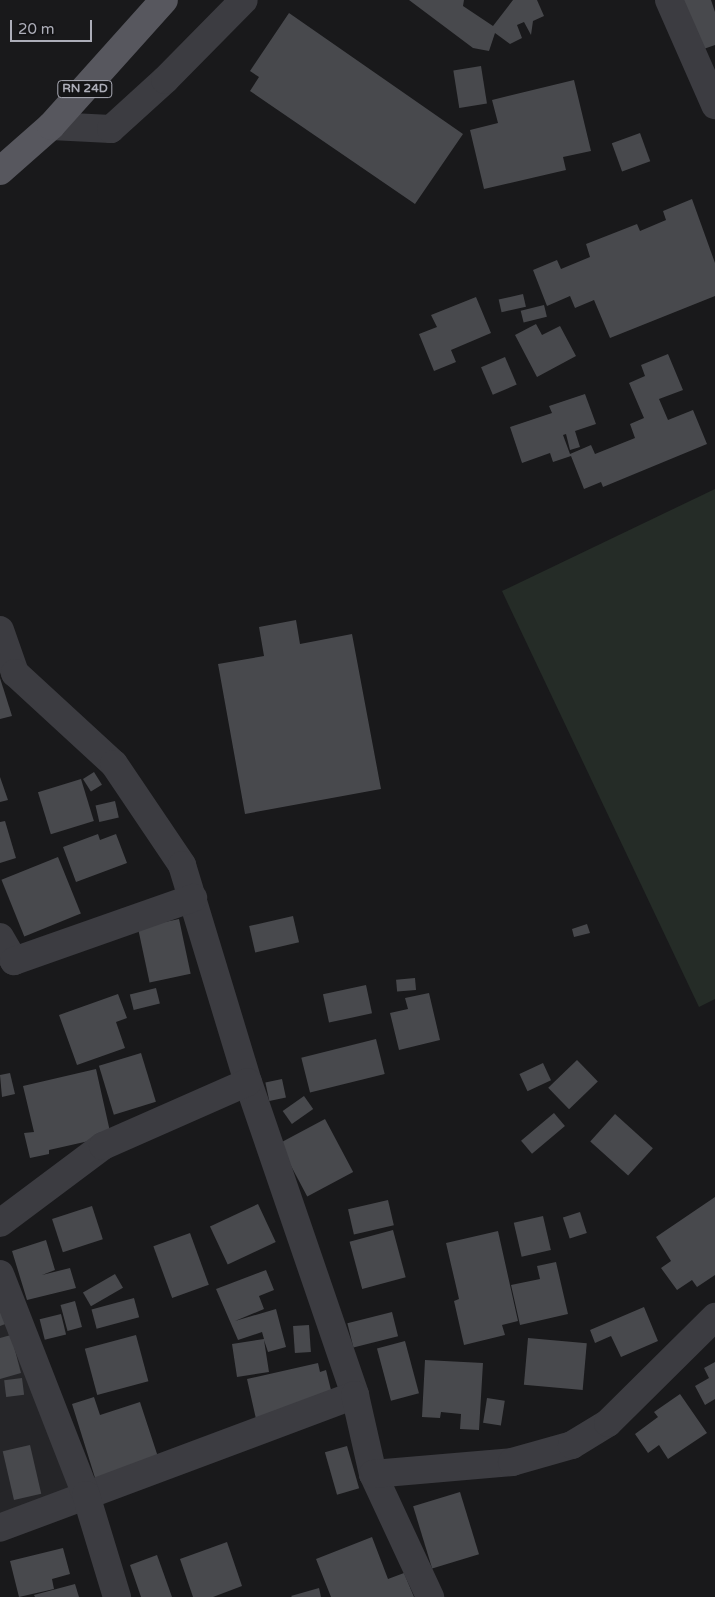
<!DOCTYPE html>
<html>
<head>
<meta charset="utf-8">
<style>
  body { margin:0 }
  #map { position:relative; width:715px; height:1597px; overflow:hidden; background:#19191b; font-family:"Varela Round",sans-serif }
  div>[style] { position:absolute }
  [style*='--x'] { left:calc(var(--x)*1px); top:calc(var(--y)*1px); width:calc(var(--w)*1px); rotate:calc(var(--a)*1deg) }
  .built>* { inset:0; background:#252528 }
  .green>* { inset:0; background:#252c27 }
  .building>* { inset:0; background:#48494d; transform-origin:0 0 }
  .street>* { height:28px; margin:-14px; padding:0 14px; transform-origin:14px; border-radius:14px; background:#3c3c41 }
  .primary>* { height:28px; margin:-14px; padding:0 14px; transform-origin:14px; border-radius:14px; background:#57575e }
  span { translate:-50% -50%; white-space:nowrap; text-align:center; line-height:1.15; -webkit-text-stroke:4px #141416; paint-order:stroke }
  .shield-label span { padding:1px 4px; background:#141416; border:1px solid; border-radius:4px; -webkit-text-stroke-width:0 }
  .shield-label { font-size:12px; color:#adaeb9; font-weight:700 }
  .scale { position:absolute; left:10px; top:20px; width:82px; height:22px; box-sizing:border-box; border:2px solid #adaeb9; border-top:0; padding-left:6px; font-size:15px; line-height:18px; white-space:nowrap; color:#adaeb9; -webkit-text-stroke:4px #141416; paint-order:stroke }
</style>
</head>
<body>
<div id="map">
  <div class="built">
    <i style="clip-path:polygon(0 1274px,86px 1495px,0 1528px)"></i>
  </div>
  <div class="green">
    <i style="clip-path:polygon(715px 489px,715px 999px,699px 1007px,502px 591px)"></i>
  </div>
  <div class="building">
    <i style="clip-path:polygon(409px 0,464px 0,463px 6px,493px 26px,513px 0,537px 0,544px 16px,533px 21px,531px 35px,524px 22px,517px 25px,522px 38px,510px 44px,495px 33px,489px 51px,473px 48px)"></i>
    <i style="clip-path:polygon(682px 0,711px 0,715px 12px,715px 45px,698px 51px)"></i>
    <i style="clip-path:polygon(289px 13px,463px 134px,415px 204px,250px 91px,259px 77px,250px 71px)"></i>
    <i style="left:481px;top:66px;width:38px;height:28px;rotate:81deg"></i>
    <i style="clip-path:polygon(574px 80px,591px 151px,563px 157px,566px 170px,484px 189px,470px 130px,498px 123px,492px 100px)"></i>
    <i style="left:640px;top:133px;width:30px;height:30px;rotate:70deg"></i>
    <i style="clip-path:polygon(692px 199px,715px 263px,715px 296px,610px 338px,594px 300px,575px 308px,570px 296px,547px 306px,533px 270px,557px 260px,561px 269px,590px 257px,586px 244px,637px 224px,640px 231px,666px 220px,663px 211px)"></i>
    <i style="left:523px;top:294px;width:13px;height:25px;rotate:77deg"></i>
    <i style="clip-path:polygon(476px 297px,491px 333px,451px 350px,456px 362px,434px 371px,419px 334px,437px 327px,431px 315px)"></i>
    <i style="left:544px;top:305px;width:12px;height:24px;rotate:76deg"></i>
    <i style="clip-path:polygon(536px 324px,542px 335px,560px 326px,576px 356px,537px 377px,515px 335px)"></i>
    <i style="clip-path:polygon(668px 354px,683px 390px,659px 399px,668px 420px,693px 410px,707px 444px,603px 487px,601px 482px,584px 489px,571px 456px,553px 462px,550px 453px,522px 463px,510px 427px,552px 413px,549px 406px,585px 394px,596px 424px,575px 431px,580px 447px,570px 450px,566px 434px,563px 435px,570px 454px,591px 445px,595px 454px,635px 438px,630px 424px,644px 418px,629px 383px,645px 376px,641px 365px)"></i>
    <i style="left:505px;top:357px;width:30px;height:26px;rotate:67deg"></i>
    <i style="clip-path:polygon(296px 620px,300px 644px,352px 634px,381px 789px,245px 814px,218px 664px,264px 656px,259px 627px)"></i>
    <i style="clip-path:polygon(0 678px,12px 716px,0 719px)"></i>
    <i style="left:94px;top:772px;width:15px;height:13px;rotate:58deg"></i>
    <i style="clip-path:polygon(0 777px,8px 800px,0 802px)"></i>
    <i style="left:81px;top:779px;width:44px;height:45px;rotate:73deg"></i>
    <i style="left:115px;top:801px;width:17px;height:20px;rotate:77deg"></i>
    <i style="clip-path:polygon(5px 821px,16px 858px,0 863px,0 822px)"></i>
    <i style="clip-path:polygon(98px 834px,100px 840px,116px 834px,127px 863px,76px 882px,63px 847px)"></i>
    <i style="left:58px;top:857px;width:61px;height:61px;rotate:68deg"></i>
    <i style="left:293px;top:916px;width:27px;height:45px;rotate:77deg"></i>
    <i style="left:179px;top:919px;width:56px;height:42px;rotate:78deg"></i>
    <i style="clip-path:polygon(587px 924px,590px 933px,574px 937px,572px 929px)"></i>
    <i style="left:415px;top:978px;width:12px;height:19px;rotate:85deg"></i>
    <i style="left:366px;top:985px;width:29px;height:44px;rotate:78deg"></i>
    <i style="left:156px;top:988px;width:16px;height:27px;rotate:76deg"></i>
    <i style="clip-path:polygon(429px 993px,440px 1040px,399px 1050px,390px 1013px,408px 1009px,405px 998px)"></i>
    <i style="clip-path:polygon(118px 994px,127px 1018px,116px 1022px,125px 1048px,77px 1065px,59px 1015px)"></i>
    <i style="left:376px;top:1039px;width:36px;height:77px;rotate:76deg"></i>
    <i style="left:141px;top:1053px;width:51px;height:44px;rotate:73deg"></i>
    <i style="left:577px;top:1060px;width:30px;height:40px;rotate:46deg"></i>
    <i style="left:543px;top:1063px;width:19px;height:26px;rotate:65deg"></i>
    <i style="clip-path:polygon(96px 1069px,111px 1136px,49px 1150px,49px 1154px,30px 1158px,24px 1133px,34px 1132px,23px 1086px)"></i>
    <i style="clip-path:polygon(10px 1073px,15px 1094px,2px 1097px,0 1075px)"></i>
    <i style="left:282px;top:1079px;width:19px;height:17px;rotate:78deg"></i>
    <i style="left:304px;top:1096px;width:16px;height:26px;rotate:55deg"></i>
    <i style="left:554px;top:1113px;width:17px;height:43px;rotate:50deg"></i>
    <i style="left:615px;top:1114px;width:51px;height:37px;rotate:42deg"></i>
    <i style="left:325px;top:1119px;width:60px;height:52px;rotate:62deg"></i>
    <i style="clip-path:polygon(715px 1197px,715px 1275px,697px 1287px,692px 1280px,677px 1290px,661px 1268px,671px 1261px,656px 1237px)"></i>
    <i style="left:388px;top:1200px;width:26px;height:41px;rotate:77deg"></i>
    <i style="left:258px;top:1204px;width:42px;height:53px;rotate:65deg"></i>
    <i style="left:92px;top:1206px;width:35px;height:42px;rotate:72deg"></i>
    <i style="left:580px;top:1212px;width:22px;height:18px;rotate:72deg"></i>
    <i style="left:543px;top:1216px;width:35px;height:30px;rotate:77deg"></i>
    <i style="left:393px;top:1230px;width:49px;height:45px;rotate:75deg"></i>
    <i style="clip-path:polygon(498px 1231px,518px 1321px,502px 1325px,505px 1335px,464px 1345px,454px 1301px,459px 1299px,446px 1243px)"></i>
    <i style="left:190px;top:1233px;width:55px;height:39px;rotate:70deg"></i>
    <i style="clip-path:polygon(46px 1240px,55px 1270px,42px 1275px,70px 1268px,76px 1288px,27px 1300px,12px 1251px)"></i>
    <i style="clip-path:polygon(556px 1262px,568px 1314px,520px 1325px,511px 1285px,540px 1279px,537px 1266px)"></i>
    <i style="clip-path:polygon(266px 1270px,274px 1290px,259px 1296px,264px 1309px,235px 1321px,276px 1309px,286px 1347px,268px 1352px,264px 1340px,269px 1372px,237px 1377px,232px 1344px,264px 1339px,262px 1332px,238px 1340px,216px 1289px)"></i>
    <i style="left:115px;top:1274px;width:16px;height:37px;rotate:60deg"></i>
    <i style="left:134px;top:1298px;width:20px;height:44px;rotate:75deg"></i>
    <i style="clip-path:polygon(0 1301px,8px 1323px,0 1326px)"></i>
    <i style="left:75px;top:1301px;width:27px;height:15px;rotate:75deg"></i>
    <i style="clip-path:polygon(644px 1307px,658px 1341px,621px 1357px,611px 1336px,595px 1343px,590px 1330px)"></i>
    <i style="left:392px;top:1312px;width:25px;height:46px;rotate:76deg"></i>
    <i style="left:61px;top:1314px;width:21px;height:22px;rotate:76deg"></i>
    <i style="left:309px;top:1325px;width:27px;height:16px;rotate:86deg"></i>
    <i style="clip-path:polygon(11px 1335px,21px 1373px,0 1379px,0 1338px)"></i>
    <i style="left:136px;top:1335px;width:48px;height:53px;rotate:75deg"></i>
    <i style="left:528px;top:1338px;width:59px;height:47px;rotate:5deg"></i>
    <i style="left:405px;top:1341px;width:54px;height:29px;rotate:75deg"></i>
    <i style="clip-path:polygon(425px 1360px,483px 1363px,479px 1430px,460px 1429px,461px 1414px,441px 1412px,440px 1418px,422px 1417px)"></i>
    <i style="clip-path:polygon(715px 1362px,715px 1399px,705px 1405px,695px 1386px,709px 1378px,704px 1368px)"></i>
    <i style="clip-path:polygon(318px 1363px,320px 1372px,326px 1370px,334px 1402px,256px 1419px,247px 1379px)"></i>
    <i style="left:22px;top:1378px;width:17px;height:18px;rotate:83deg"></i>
    <i style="clip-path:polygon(680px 1394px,707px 1433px,668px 1459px,659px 1445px,648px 1453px,635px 1434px,658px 1417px,654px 1412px)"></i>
    <i style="clip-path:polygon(94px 1397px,100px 1415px,140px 1402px,159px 1460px,96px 1481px,72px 1404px)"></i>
    <i style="left:487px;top:1398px;width:18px;height:25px;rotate:9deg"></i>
    <i style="left:30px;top:1445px;width:50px;height:28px;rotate:77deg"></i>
    <i style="left:347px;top:1446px;width:44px;height:23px;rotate:74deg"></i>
    <i style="left:460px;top:1492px;width:65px;height:49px;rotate:73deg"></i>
    <i style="clip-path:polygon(372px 1537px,388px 1579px,404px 1573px,414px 1597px,331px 1597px,316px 1559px)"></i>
    <i style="clip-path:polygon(227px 1542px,242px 1586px,213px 1597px,193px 1597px,180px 1559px)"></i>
    <i style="clip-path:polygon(63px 1548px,70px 1574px,52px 1579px,54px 1589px,19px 1597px,10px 1561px)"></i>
    <i style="clip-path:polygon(157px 1555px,172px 1597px,141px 1597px,130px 1565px)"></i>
    <i style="clip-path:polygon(75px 1584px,79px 1597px,35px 1597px,34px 1595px)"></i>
    <i style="clip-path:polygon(319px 1588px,321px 1597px,292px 1597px,291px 1596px)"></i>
  </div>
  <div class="street">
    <i style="--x:669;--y:0;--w:115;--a:66.3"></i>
    <i style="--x:51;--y:126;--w:60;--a:2.9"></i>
    <i style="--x:111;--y:129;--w:73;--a:-42.2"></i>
    <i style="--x:165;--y:80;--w:112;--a:-45.4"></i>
    <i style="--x:0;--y:630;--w:46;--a:70.8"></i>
    <i style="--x:15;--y:673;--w:134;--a:42.6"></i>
    <i style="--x:114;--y:764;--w:122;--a:56"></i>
    <i style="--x:182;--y:865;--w:227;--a:73.1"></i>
    <i style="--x:248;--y:1082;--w:331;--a:71.1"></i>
    <i style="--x:355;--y:1395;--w:379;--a:159.5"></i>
    <i style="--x:0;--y:937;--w:28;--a:60"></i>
    <i style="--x:14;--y:961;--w:190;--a:-19.4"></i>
    <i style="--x:0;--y:1223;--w:129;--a:-36.8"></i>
    <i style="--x:103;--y:1146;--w:158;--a:-23.8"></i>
    <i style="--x:0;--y:1274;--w:237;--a:68.7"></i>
    <i style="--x:86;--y:1495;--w:107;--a:73.1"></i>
    <i style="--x:355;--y:1395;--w:81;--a:77.2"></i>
    <i style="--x:373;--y:1474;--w:136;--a:65.1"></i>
    <i style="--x:373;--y:1474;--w:140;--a:-4.9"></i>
    <i style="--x:512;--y:1462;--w:62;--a:-15.8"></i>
    <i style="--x:572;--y:1445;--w:42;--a:-31.4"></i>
    <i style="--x:608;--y:1423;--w:151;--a:-44.7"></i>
  </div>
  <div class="primary">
    <i style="--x:0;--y:171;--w:68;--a:-41.4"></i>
    <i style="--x:51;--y:126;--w:169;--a:-48.1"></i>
  </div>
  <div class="shield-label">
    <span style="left:85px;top:89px">RN 24D</span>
  </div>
  <div class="scale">20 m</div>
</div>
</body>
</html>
